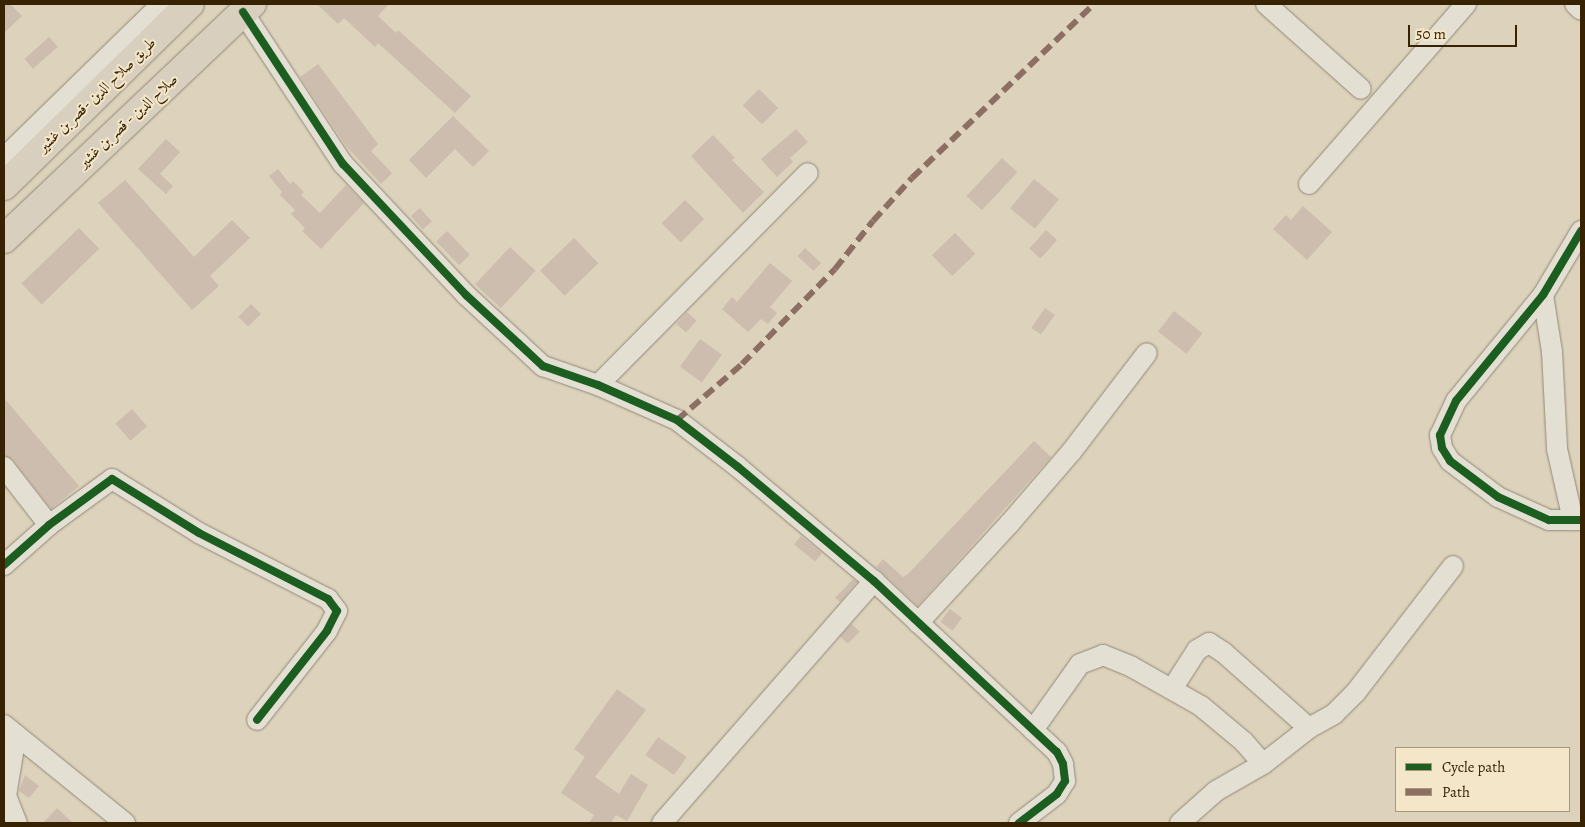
<!DOCTYPE html>
<html>
<head>
<meta charset="utf-8">
<style>
  body { margin:0 }
  #map { position:relative; width:1585px; height:827px; overflow:hidden; background:#ddd2bb; font-family:Alegreya,Amiri,serif }
  div>[style] { position:absolute }
  [style*='--x'] { left:calc(var(--x)*1px); top:calc(var(--y)*1px); width:calc(var(--w)*1px); rotate:calc(var(--a)*1deg) }
  .building>* { inset:0; background:#cdbdae; transform-origin:0 0 }
  .roads { filter:drop-shadow(0 0 1px #918877) drop-shadow(0 0 1px #918877) }
  .minor>* { height:20px; margin:-10px; padding:0 10px; transform-origin:10px; border-radius:10px; background:#e4dfd3 }
  .highway>* { height:28px; margin:-14px; padding:0 14px; transform-origin:14px; border-radius:14px; background:#d8cfbe }
  .quiet>* { height:6px; margin-top:-3px; transform-origin:0; background:repeating-linear-gradient(90deg,#8d6e63 0 12px,transparent 0 18px) }
  .cycleway>* { height:8px; margin:-4px; padding:0 4px; transform-origin:4px; border-radius:4px; background:#1b5e20 }
  span { translate:-50% -50%; white-space:nowrap; text-align:center; line-height:1.15; -webkit-text-stroke:4px #f3e6c9; paint-order:stroke }
  .street-label { font-size:15px; color:#372203 }
  .frame { position:absolute; inset:0; border:5px solid #372203; pointer-events:none }
  .legend { position:absolute; left:1395px; top:747px; width:175px; height:65px; box-sizing:border-box; background:#f3e6c9; border:1px solid #a8987a; margin:0; padding:6px 9px; list-style:none; font-size:15px; color:#372203 }
  .legend li { display:flex; align-items:center; gap:10px; height:25px }
  .legend b { width:25px; border:1px solid #a8987a }
  .scale { position:absolute; left:1408px; top:25px; width:109px; height:22px; box-sizing:border-box; border:2px solid #372203; border-top:0; padding-left:6px; font-size:15px; line-height:18px; white-space:nowrap; color:#372203; -webkit-text-stroke:4px #f3e6c9; paint-order:stroke }
</style>
</head>
<body>
<div id="map">
  <div class="building">
    <i style="clip-path:polygon(4px 4px,10px 4px,22px 16px,4px 33px)"></i>
    <i style="clip-path:polygon(317px 4px,389px 4px,378px 16px,396px 33px,398px 30px,471px 96px,455px 113px,378px 43px,375px 47px,344px 18px,338px 24px)"></i>
    <i style="left:49px;top:37px;width:13px;height:33px;rotate:48deg"></i>
    <i style="clip-path:polygon(318px 64px,378px 144px,371px 151px,392px 173px,381px 184px,346px 146px,300px 77px)"></i>
    <i style="left:759px;top:89px;width:27px;height:23px;rotate:45deg"></i>
    <i style="clip-path:polygon(453px 116px,489px 151px,473px 167px,455px 149px,426px 178px,409px 160px)"></i>
    <i style="clip-path:polygon(796px 129px,808px 142px,790px 158px,793px 162px,777px 177px,761px 159px)"></i>
    <i style="clip-path:polygon(713px 135px,735px 158px,732px 160px,764px 192px,743px 213px,691px 156px)"></i>
    <i style="clip-path:polygon(166px 139px,180px 152px,160px 174px,173px 186px,166px 194px,138px 169px)"></i>
    <i style="left:1002px;top:158px;width:21px;height:52px;rotate:43deg"></i>
    <i style="clip-path:polygon(278px 169px,290px 184px,293px 181px,304px 192px,301px 195px,320px 213px,346px 185px,364px 203px,321px 249px,302px 231px,305px 228px,291px 214px,295px 210px,280px 195px,282px 192px,269px 176px)"></i>
    <i style="left:1034px;top:179px;width:32px;height:38px;rotate:39deg"></i>
    <i style="clip-path:polygon(125px 180px,194px 257px,232px 220px,250px 238px,210px 276px,219px 286px,192px 310px,98px 203px)"></i>
    <i style="left:685px;top:200px;width:27px;height:33px;rotate:45deg"></i>
    <i style="clip-path:polygon(1303px 206px,1332px 232px,1307px 260px,1273px 229px,1286px 215px,1291px 220px)"></i>
    <i style="left:420px;top:208px;width:18px;height:12px;rotate:49deg"></i>
    <i style="left:79px;top:228px;width:29px;height:80px;rotate:46deg"></i>
    <i style="left:1046px;top:230px;width:15px;height:25px;rotate:42deg"></i>
    <i style="left:447px;top:231px;width:33px;height:15px;rotate:46deg"></i>
    <i style="left:955px;top:233px;width:29px;height:32px;rotate:46deg"></i>
    <i style="left:574px;top:238px;width:35px;height:47px;rotate:46deg"></i>
    <i style="left:510px;top:247px;width:35px;height:51px;rotate:43deg"></i>
    <i style="left:805px;top:248px;width:22px;height:11px;rotate:43deg"></i>
    <i style="clip-path:polygon(770px 263px,792px 281px,770px 307px,777px 313px,768px 324px,761px 319px,748px 332px,722px 309px,732px 297px,737px 302px)"></i>
    <i style="left:251px;top:304px;width:14px;height:18px;rotate:45deg"></i>
    <i style="left:1045px;top:308px;width:12px;height:24px;rotate:35deg"></i>
    <i style="left:1174px;top:311px;width:36px;height:26px;rotate:38deg"></i>
    <i style="left:687px;top:312px;width:13px;height:16px;rotate:42deg"></i>
    <i style="left:700px;top:339px;width:27px;height:34px;rotate:36deg"></i>
    <i style="clip-path:polygon(4px 398px,79px 486px,51px 509px,13px 460px,4px 455px)"></i>
    <i style="left:132px;top:409px;width:23px;height:22px;rotate:49deg"></i>
    <i style="clip-path:polygon(1034px 441px,1051px 457px,918px 606px,876px 567px,883px 559px,903px 577px,908px 574px)"></i>
    <i style="left:801px;top:536px;width:27px;height:11px;rotate:39deg"></i>
    <i style="clip-path:polygon(853px 579px,857px 582px,840px 602px,835px 598px)"></i>
    <i style="left:950px;top:609px;width:15px;height:16px;rotate:37deg"></i>
    <i style="left:852px;top:624px;width:11px;height:17px;rotate:45deg"></i>
    <i style="clip-path:polygon(617px 689px,646px 710px,595px 777px,619px 794px,631px 774px,648px 785px,627px 821px,616px 815px,611px 823px,589px 823px,594px 815px,561px 793px,585px 757px,574px 749px)"></i>
    <i style="left:658px;top:737px;width:35px;height:22px;rotate:35deg"></i>
    <i style="clip-path:polygon(25px 775px,39px 786px,29px 798px,19px 791px)"></i>
    <i style="clip-path:polygon(57px 808px,73px 823px,43px 823px)"></i>
  </div>
  <div class="roads">
    <div class="minor">
      <i style="--x:1266;--y:4;--w:127;--a:41.8"></i>
      <i style="--x:1575;--y:4;--w:8;--a:45"></i>
      <i style="--x:243;--y:12;--w:182;--a:56.7"></i>
      <i style="--x:343;--y:164;--w:180;--a:46.8"></i>
      <i style="--x:466;--y:295;--w:71;--a:42.7"></i>
      <i style="--x:518;--y:343;--w:34;--a:43"></i>
      <i style="--x:543;--y:366;--w:58;--a:19.1"></i>
      <i style="--x:598;--y:385;--w:86;--a:23.9"></i>
      <i style="--x:677;--y:420;--w:77;--a:37.6"></i>
      <i style="--x:738;--y:467;--w:177;--a:40"></i>
      <i style="--x:874;--y:581;--w:250;--a:43.1"></i>
      <i style="--x:1057;--y:752;--w:13;--a:63"></i>
      <i style="--x:1063;--y:764;--w:17;--a:83"></i>
      <i style="--x:1065;--y:781;--w:15;--a:122"></i>
      <i style="--x:1057;--y:794;--w:48;--a:142.7"></i>
      <i style="--x:4;--y:158;--w:221;--a:-44.3"></i>
      <i style="--x:1309;--y:184;--w:239;--a:-48.9"></i>
      <i style="--x:1581;--y:231;--w:74;--a:120.7"></i>
      <i style="--x:1543;--y:295;--w:137;--a:129.4"></i>
      <i style="--x:1456;--y:401;--w:38;--a:115"></i>
      <i style="--x:1440;--y:435;--w:13;--a:81"></i>
      <i style="--x:1442;--y:448;--w:15;--a:58"></i>
      <i style="--x:1450;--y:461;--w:60;--a:36.9"></i>
      <i style="--x:1498;--y:497;--w:56;--a:24.3"></i>
      <i style="--x:1549;--y:520;--w:32;--a:0"></i>
      <i style="--x:1543;--y:295;--w:58;--a:81"></i>
      <i style="--x:1552;--y:352;--w:97;--a:87"></i>
      <i style="--x:1557;--y:449;--w:73;--a:77.3"></i>
      <i style="--x:598;--y:385;--w:298;--a:-45.3"></i>
      <i style="--x:4;--y:467;--w:73;--a:52.2"></i>
      <i style="--x:4;--y:565;--w:60;--a:-41.6"></i>
      <i style="--x:49;--y:525;--w:78;--a:-36.1"></i>
      <i style="--x:112;--y:479;--w:102;--a:31.8"></i>
      <i style="--x:199;--y:533;--w:145;--a:27.1"></i>
      <i style="--x:328;--y:599;--w:15;--a:53"></i>
      <i style="--x:337;--y:611;--w:22;--a:117"></i>
      <i style="--x:327;--y:631;--w:113;--a:128.2"></i>
      <i style="--x:918;--y:623;--w:136;--a:-47.4"></i>
      <i style="--x:1010;--y:523;--w:95;--a:-49.3"></i>
      <i style="--x:1072;--y:451;--w:123;--a:-52.6"></i>
      <i style="--x:1172;--y:689;--w:46;--a:-57.3"></i>
      <i style="--x:1197;--y:650;--w:14;--a:-30"></i>
      <i style="--x:1209;--y:643;--w:17;--a:33"></i>
      <i style="--x:1223;--y:652;--w:115;--a:41.5"></i>
      <i style="--x:4;--y:725;--w:156;--a:39"></i>
      <i style="--x:1033;--y:730;--w:81;--a:-54.5"></i>
      <i style="--x:1080;--y:664;--w:25;--a:-21"></i>
      <i style="--x:1103;--y:655;--w:31;--a:22"></i>
      <i style="--x:1132;--y:667;--w:79;--a:29.5"></i>
      <i style="--x:1201;--y:706;--w:56;--a:39.9"></i>
      <i style="--x:1244;--y:742;--w:29;--a:49"></i>
      <i style="--x:1263;--y:764;--w:54;--a:150.1"></i>
      <i style="--x:1216;--y:791;--w:48;--a:138.4"></i>
      <i style="--x:16;--y:735;--w:62;--a:99.3"></i>
      <i style="--x:6;--y:796;--w:29;--a:68"></i>
      <i style="--x:1263;--y:764;--w:58;--a:-38"></i>
      <i style="--x:1309;--y:728;--w:29;--a:-29"></i>
      <i style="--x:1334;--y:714;--w:31;--a:-45"></i>
      <i style="--x:1356;--y:692;--w:159;--a:-52.4"></i>
      <i style="--x:662;--y:823;--w:322;--a:-48.8"></i>
    </div>
    <div class="highway">
      <i style="--x:4;--y:186;--w:260;--a:-44.4"></i>
      <i style="--x:4;--y:239;--w:342;--a:-43.5"></i>
    </div>
  </div>
  <div class="quiet">
    <i style="--x:677;--y:420;--w:86;--a:-40.7"></i>
    <i style="--x:742;--y:364;--w:133;--a:-45.6"></i>
    <i style="--x:835;--y:269;--w:61;--a:-51.6"></i>
    <i style="--x:873;--y:221;--w:58;--a:-47.8"></i>
    <i style="--x:912;--y:178;--w:252;--a:-43.7"></i>
  </div>
  <div class="cycleway">
    <i style="--x:243;--y:12;--w:182;--a:56.7"></i>
    <i style="--x:343;--y:164;--w:180;--a:46.8"></i>
    <i style="--x:466;--y:295;--w:71;--a:42.7"></i>
    <i style="--x:518;--y:343;--w:34;--a:43"></i>
    <i style="--x:543;--y:366;--w:58;--a:19.1"></i>
    <i style="--x:598;--y:385;--w:86;--a:23.9"></i>
    <i style="--x:677;--y:420;--w:77;--a:37.6"></i>
    <i style="--x:738;--y:467;--w:177;--a:40"></i>
    <i style="--x:874;--y:581;--w:250;--a:43.1"></i>
    <i style="--x:1057;--y:752;--w:13;--a:63"></i>
    <i style="--x:1063;--y:764;--w:17;--a:83"></i>
    <i style="--x:1065;--y:781;--w:15;--a:122"></i>
    <i style="--x:1057;--y:794;--w:48;--a:142.7"></i>
    <i style="--x:1581;--y:231;--w:74;--a:120.7"></i>
    <i style="--x:1543;--y:295;--w:137;--a:129.4"></i>
    <i style="--x:1456;--y:401;--w:38;--a:115"></i>
    <i style="--x:1440;--y:435;--w:13;--a:81"></i>
    <i style="--x:1442;--y:448;--w:15;--a:58"></i>
    <i style="--x:1450;--y:461;--w:60;--a:36.9"></i>
    <i style="--x:1498;--y:497;--w:56;--a:24.3"></i>
    <i style="--x:1549;--y:520;--w:32;--a:0"></i>
    <i style="--x:4;--y:565;--w:60;--a:-41.6"></i>
    <i style="--x:49;--y:525;--w:78;--a:-36.1"></i>
    <i style="--x:112;--y:479;--w:102;--a:31.8"></i>
    <i style="--x:199;--y:533;--w:145;--a:27.1"></i>
    <i style="--x:328;--y:599;--w:15;--a:53"></i>
    <i style="--x:337;--y:611;--w:22;--a:117"></i>
    <i style="--x:327;--y:631;--w:113;--a:128.2"></i>
  </div>
  <div class="street-label">
    <span style="left:97px;top:95px;rotate:-44deg">طريق صلاح الدين -قصر بن غشير</span>
    <span style="left:128px;top:121px;rotate:-43deg">صلاح الدين - قصر بن غشير</span>
  </div>
  <div class="frame"></div>
  <ul class="legend">
  <li><b style="height:6px;background:#1b5e20"></b>Cycle path</li>
  <li><b style="height:6px;background:#8d6e63"></b>Path</li>
  </ul>
  <div class="scale">50 m</div>
</div>
</body>
</html>
